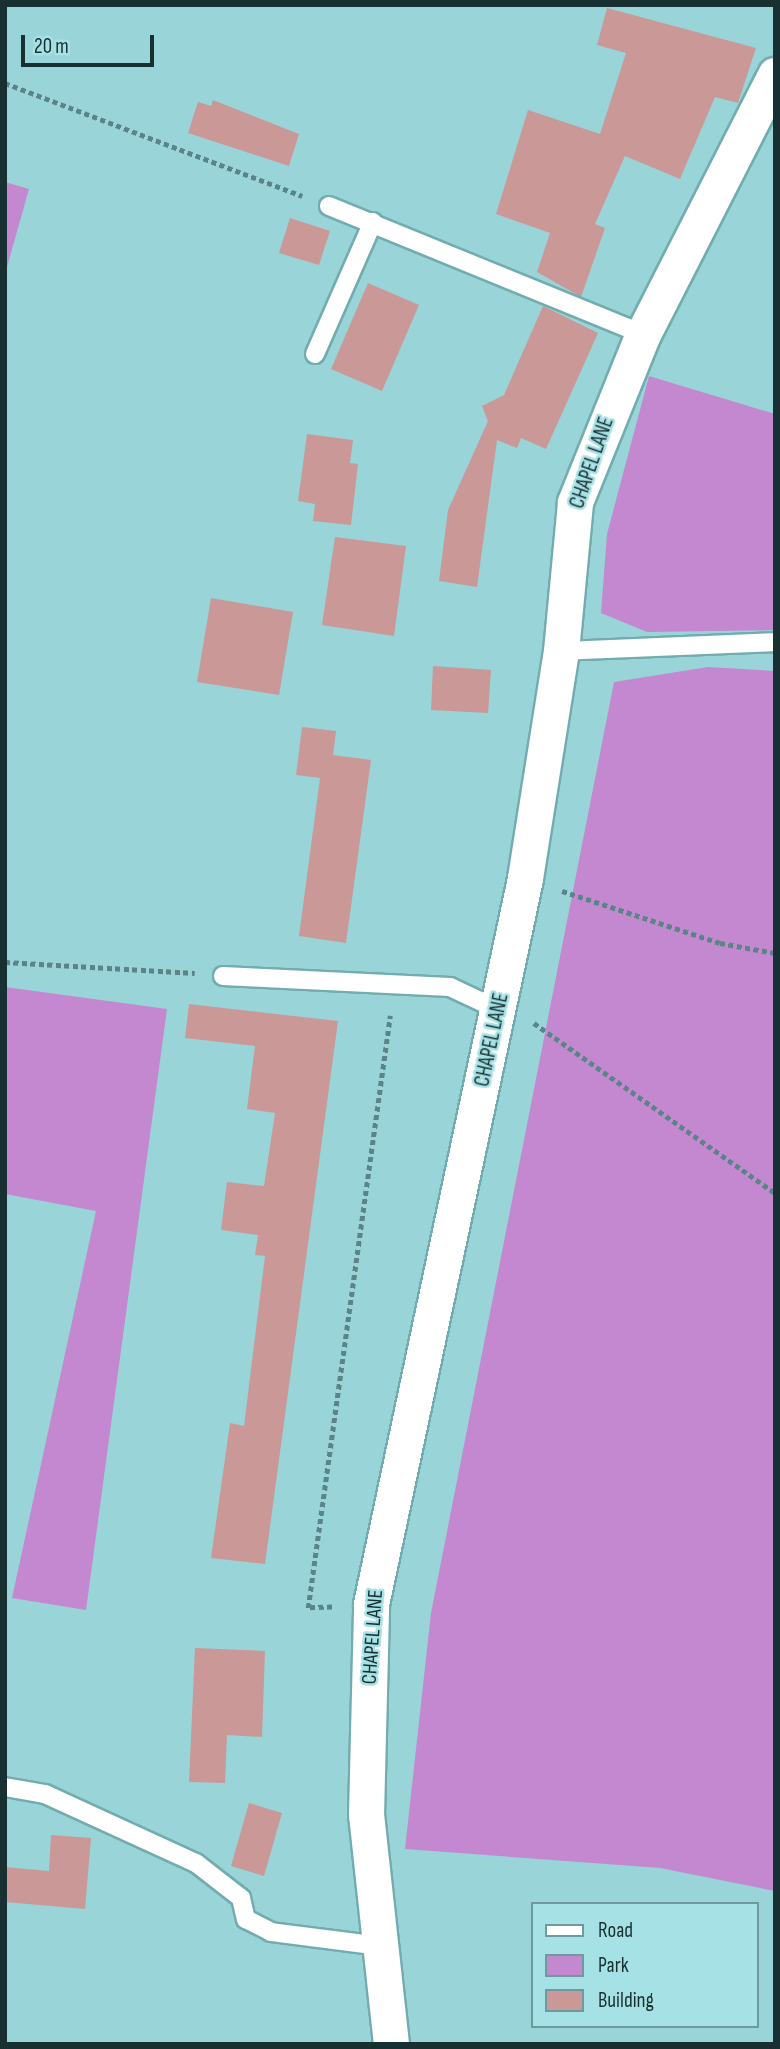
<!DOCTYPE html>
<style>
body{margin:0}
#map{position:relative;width:780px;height:2049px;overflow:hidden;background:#99d4d8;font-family:"Sofia Sans Condensed",sans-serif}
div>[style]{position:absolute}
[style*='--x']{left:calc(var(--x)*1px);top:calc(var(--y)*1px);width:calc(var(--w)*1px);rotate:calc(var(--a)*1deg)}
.green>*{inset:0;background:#c388cf}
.building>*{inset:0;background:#ca9897}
.path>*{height:4.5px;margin-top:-2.25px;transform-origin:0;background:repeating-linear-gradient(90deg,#5a8487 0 5px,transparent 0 8.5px)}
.roads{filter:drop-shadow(2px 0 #72acaf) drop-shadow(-2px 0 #72acaf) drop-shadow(0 2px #72acaf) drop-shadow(0 -2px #72acaf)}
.service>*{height:18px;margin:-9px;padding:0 9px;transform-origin:9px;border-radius:9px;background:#fff}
.minor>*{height:35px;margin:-17.5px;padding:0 17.5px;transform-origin:17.5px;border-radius:17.5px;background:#fff}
span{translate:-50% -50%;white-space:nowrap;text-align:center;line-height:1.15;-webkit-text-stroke:5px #a6e1e5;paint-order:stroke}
.street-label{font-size:21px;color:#183031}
.frame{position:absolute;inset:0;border:7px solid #183031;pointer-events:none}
.legend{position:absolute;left:531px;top:1902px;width:228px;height:126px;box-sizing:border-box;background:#a6e1e5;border:2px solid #6d9a9d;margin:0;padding:9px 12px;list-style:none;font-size:21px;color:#183031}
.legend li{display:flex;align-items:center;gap:14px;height:35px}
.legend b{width:35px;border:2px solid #6d9a9d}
.scale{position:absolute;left:21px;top:35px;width:133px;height:32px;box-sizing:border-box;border:4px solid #183031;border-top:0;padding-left:9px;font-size:21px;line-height:24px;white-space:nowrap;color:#183031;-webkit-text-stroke:5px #a6e1e5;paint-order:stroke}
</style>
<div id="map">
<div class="green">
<div style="clip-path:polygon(5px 182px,29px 189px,5px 274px)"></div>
<div style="clip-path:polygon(649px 376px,775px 414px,775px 630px,647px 632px,601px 613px,607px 534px)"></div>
<div style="clip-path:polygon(708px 667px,775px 671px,775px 1891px,660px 1868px,405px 1849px,431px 1613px,614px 682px)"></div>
<div style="clip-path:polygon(5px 987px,167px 1009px,86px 1610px,12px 1598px,96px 1211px,5px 1194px)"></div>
</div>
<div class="building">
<div style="clip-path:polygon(607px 8px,756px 48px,738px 103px,715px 97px,680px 179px,625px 156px,595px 224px,605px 228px,581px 297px,537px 272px,550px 233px,496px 214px,528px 110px,600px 134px,626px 53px,597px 45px)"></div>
<div style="clip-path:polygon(213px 100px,299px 134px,289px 166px,188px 133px,198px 102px,211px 106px)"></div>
<div style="clip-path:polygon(290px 218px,330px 231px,319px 265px,279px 253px)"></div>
<div style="clip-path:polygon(368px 283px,419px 305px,382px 391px,331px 369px)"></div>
<div style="clip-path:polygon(543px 306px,598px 333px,546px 449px,521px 438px,517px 448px,497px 440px,477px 587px,439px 581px,448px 510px,488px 421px,482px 406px,504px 395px)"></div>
<div style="clip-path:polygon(307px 434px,353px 440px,350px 463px,358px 464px,351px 525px,313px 521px,315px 504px,298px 501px)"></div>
<div style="clip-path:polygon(335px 537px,406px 546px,394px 636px,322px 625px)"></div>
<div style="clip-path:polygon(211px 598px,293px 612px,279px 695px,197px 682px)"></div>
<div style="clip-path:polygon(433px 666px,491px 670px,488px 713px,431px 710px)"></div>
<div style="clip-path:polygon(302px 727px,336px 731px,333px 755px,371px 760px,346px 943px,299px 936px,320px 778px,296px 775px)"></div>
<div style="clip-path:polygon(189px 1004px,338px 1021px,265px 1564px,211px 1558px,230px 1423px,244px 1426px,265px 1256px,255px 1255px,258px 1235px,221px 1230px,227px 1182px,264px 1186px,275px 1113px,247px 1109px,255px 1046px,185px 1038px)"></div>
<div style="clip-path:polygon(195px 1648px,265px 1651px,262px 1737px,227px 1735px,225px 1783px,189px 1782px)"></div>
<div style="clip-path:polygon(249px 1803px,282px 1813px,264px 1876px,231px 1866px)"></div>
<div style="clip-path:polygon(51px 1835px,91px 1838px,85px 1909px,5px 1902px,5px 1867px,49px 1871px)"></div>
</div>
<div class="path">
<div style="--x:5;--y:83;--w:318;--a:20.8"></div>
<div style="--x:562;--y:891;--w:166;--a:18.2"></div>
<div style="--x:720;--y:943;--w:56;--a:10.3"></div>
<div style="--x:5;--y:962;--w:190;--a:3.3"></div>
<div style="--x:534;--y:1023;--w:295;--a:35.2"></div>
<div style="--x:332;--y:1607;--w:24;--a:178"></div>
<div style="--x:308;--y:1608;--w:598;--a:-82.11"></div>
</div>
<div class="roads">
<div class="service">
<div style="--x:329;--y:206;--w:339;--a:22.2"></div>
<div style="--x:315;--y:354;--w:144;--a:-66.3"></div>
<div style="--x:561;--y:651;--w:214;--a:-2.4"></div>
<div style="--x:223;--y:976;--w:227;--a:2.8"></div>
<div style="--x:450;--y:987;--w:52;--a:25.1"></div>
<div style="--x:5;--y:1787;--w:41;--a:9.9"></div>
<div style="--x:45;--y:1794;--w:166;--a:24.6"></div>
<div style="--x:196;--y:1863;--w:57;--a:37.9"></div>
<div style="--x:241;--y:1898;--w:22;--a:77"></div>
<div style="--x:246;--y:1919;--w:28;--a:27"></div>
<div style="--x:271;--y:1932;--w:111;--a:7.3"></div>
</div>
<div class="minor">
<div style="--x:391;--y:2044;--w:230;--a:-96.2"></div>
<div style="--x:366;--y:1815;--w:211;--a:-88.6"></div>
<div style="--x:371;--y:1604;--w:742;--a:-78.02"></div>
<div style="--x:525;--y:878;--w:230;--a:-81"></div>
<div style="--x:561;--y:651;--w:150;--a:-84.6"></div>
<div style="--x:575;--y:502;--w:181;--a:-68"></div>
<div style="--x:643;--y:334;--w:291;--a:-63"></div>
</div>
</div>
<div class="street-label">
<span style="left:592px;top:463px;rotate:-71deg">CHAPEL LANE</span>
<span style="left:492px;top:1040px;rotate:-78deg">CHAPEL LANE</span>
<span style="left:373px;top:1637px;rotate:-86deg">CHAPEL LANE</span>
</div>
<div class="frame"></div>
<ul class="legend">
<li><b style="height:9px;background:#fff"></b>Road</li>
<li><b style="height:19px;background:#c388cf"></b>Park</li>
<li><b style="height:19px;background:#ca9897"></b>Building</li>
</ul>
<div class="scale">20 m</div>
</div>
